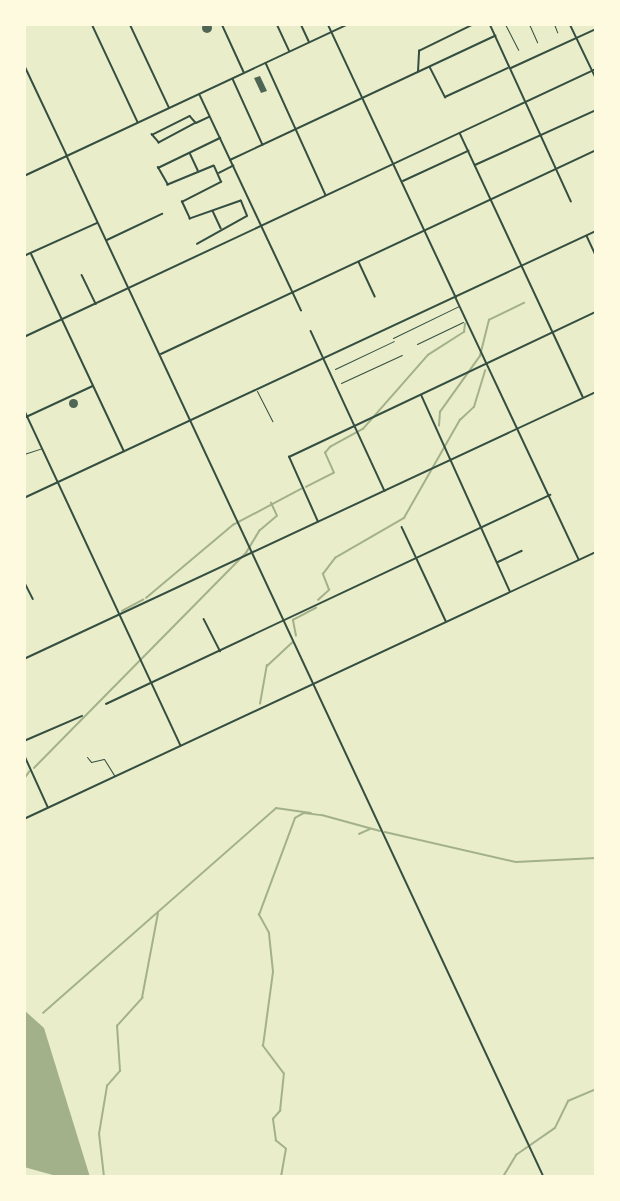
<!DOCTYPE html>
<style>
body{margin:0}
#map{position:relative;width:620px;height:1201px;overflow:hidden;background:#e9edc9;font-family:Cabin,sans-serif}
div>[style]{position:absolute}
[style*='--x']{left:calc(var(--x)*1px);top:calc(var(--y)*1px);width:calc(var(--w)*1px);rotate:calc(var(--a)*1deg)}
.water>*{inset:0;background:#a3b18a}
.stream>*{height:1.5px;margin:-0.75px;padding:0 0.75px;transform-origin:0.75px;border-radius:0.75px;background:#a3b18a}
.building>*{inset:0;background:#4f6655}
.round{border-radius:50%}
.service>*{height:1px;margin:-0.5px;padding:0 0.5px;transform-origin:0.5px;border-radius:0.5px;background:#344e41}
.minor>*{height:1.5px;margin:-0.75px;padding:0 0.75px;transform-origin:0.75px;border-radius:0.75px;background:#344e41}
.tertiary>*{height:1.5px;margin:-0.75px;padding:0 0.75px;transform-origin:0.75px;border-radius:0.75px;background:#344e41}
.secondary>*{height:2px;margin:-1px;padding:0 1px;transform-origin:1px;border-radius:1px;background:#344e41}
span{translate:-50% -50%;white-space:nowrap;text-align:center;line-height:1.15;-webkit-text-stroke:6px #fefae0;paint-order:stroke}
.frame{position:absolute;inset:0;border:26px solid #fefae0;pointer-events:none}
</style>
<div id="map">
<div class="water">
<div style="clip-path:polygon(24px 1010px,44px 1028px,90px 1177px,60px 1177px,24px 1167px)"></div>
</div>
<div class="stream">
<div style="--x:439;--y:426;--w:14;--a:-86"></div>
<div style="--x:440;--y:412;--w:69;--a:-54.5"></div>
<div style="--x:480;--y:356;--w:37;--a:-76"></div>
<div style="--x:489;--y:320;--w:39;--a:-26"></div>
<div style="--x:306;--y:487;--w:31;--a:-27"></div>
<div style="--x:334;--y:473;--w:22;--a:-114"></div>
<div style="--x:325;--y:453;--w:8;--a:-50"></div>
<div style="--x:330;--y:447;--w:38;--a:-29"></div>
<div style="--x:363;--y:429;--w:98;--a:-48.7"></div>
<div style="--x:428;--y:355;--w:43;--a:-32.6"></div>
<div style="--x:464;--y:332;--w:8;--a:-83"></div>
<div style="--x:146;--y:598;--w:114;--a:-40"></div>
<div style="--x:233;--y:525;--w:77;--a:-27.9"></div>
<div style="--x:318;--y:600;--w:15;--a:-42"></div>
<div style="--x:329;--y:590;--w:17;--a:-111"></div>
<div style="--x:323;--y:574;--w:20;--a:-53"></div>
<div style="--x:335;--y:558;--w:80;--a:-30.1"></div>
<div style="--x:404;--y:518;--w:113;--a:-60.3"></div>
<div style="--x:460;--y:420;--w:19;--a:-43"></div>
<div style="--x:474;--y:407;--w:38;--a:-73"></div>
<div style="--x:122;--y:611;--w:24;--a:-28"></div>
<div style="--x:296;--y:636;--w:16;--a:-101"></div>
<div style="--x:293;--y:620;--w:26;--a:-28"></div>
<div style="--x:260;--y:704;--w:39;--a:-80"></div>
<div style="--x:267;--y:666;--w:34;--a:-43"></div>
<div style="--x:34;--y:768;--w:302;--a:-45.4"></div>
<div style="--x:246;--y:553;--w:26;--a:-59"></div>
<div style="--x:259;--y:531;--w:23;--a:-40"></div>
<div style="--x:277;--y:516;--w:14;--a:-115"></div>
<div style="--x:24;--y:779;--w:9;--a:-54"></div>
<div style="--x:322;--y:815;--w:60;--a:15.4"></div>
<div style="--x:385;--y:832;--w:134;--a:12.9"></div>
<div style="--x:516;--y:862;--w:80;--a:-2.9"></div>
<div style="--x:359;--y:834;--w:12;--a:-24"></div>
<div style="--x:43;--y:1013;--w:310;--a:-41.3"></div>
<div style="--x:276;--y:808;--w:35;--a:8"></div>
<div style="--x:596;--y:1060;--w:10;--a:90"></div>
<div style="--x:104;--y:1177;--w:43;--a:-96.6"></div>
<div style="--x:99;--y:1134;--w:49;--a:-80.5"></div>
<div style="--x:107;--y:1086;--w:20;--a:-49"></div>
<div style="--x:120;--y:1071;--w:45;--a:-93.8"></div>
<div style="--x:117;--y:1026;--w:38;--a:-48"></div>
<div style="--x:142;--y:998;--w:86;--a:-79.3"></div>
<div style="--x:281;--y:1177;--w:28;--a:-80"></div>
<div style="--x:286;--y:1149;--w:13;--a:-141"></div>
<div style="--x:276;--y:1141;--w:22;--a:-98"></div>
<div style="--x:273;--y:1119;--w:11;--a:-49"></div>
<div style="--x:280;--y:1111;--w:37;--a:-84"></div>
<div style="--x:284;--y:1074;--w:35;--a:-127"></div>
<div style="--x:263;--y:1046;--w:75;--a:-82.3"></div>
<div style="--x:273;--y:972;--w:39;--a:-96"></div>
<div style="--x:269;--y:933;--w:21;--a:-119"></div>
<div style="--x:259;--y:915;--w:103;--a:-69.6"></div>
<div style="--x:295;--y:818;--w:10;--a:-29"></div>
<div style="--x:304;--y:813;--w:17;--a:7"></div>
<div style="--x:503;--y:1177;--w:26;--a:-59"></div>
<div style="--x:516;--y:1155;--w:47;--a:-34.7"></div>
<div style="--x:555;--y:1128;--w:30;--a:-64"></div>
<div style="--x:568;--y:1101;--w:30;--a:-23"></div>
</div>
<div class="building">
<div class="round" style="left:202px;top:23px;width:10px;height:10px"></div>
<div style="clip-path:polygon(260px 76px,267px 91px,261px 93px,254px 78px)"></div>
<div class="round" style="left:68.5px;top:398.5px;width:9px;height:9px"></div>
</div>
<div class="service">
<div style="--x:505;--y:24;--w:29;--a:63"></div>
<div style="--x:529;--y:24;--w:20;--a:66"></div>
<div style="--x:554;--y:24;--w:9;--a:69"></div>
<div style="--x:393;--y:338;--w:73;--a:-25.9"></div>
<div style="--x:417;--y:344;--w:51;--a:-25.6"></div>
<div style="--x:335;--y:369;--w:65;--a:-25.4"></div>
<div style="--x:341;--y:383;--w:67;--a:-24.7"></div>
<div style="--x:257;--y:391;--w:34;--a:63"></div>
<div style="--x:24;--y:454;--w:19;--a:-18"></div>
<div style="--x:87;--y:757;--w:6;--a:51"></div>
<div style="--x:91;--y:762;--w:13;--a:-13"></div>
<div style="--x:104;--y:759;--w:19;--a:58"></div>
</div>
<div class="minor">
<div style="--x:92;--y:24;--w:108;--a:64.9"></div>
<div style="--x:130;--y:24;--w:92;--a:64.8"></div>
<div style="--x:222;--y:24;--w:53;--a:65.4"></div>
<div style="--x:277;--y:24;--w:29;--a:65"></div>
<div style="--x:301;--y:24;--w:19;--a:65"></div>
<div style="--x:490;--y:24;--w:195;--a:65.4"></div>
<div style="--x:570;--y:24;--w:60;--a:64.3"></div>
<div style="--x:266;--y:63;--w:145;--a:65.6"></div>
<div style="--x:430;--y:67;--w:34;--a:63"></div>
<div style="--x:445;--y:97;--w:69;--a:-24.7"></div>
<div style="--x:511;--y:68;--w:94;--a:-24.6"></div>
<div style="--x:418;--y:72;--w:21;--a:-87"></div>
<div style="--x:419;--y:51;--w:61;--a:-26.1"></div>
<div style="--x:233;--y:79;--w:72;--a:65.6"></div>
<div style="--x:200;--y:95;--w:238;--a:64.8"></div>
<div style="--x:196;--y:123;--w:42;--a:151.6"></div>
<div style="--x:159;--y:143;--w:11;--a:-131"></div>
<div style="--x:152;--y:135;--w:42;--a:-26.6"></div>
<div style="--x:190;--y:116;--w:9;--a:49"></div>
<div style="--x:196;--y:123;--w:14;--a:-25"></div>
<div style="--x:460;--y:133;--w:291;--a:65"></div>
<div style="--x:190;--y:153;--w:19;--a:65"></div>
<div style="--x:230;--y:160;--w:293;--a:-25.1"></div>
<div style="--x:475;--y:165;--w:133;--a:-24.4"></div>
<div style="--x:219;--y:173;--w:16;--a:-27"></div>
<div style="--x:403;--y:181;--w:72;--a:-24.8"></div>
<div style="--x:213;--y:211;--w:19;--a:65"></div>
<div style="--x:587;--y:236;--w:21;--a:65"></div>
<div style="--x:107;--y:240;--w:61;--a:-25.3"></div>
<div style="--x:197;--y:244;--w:57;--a:-29.2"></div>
<div style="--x:247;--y:216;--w:16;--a:-112"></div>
<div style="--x:241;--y:201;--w:54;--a:160.6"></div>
<div style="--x:190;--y:219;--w:19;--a:-115"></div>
<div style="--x:182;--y:202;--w:44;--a:-27.1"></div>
<div style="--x:221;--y:182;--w:17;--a:-114"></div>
<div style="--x:214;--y:166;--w:50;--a:157.6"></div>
<div style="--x:168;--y:185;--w:20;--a:-120"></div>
<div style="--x:158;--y:168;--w:69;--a:-25.8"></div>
<div style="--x:31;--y:253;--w:219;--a:64.8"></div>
<div style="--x:24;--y:256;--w:80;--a:-24.3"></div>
<div style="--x:359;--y:262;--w:38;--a:65"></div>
<div style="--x:82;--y:275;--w:32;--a:64"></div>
<div style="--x:456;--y:298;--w:289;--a:64.8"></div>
<div style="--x:311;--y:331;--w:176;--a:65.2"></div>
<div style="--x:24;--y:337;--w:632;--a:-25.1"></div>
<div style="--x:161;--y:354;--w:480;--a:-25.1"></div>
<div style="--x:422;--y:396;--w:214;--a:65.7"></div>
<div style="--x:24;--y:409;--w:371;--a:65"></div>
<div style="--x:24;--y:418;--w:76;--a:-24.9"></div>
<div style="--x:24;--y:498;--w:631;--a:-25.02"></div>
<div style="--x:318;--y:522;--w:71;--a:-114"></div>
<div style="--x:289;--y:457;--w:340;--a:-25.3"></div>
<div style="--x:402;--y:527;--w:104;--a:64.9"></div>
<div style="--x:498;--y:562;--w:26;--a:-25"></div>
<div style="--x:24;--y:581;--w:20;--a:63"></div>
<div style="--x:204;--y:619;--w:36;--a:63"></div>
<div style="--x:24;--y:659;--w:631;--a:-25.02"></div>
<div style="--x:106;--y:704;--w:491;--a:-25.2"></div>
<div style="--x:24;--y:741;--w:63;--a:-23.3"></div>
<div style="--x:24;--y:754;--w:58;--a:65.6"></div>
</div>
<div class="tertiary">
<div style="--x:328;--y:24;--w:302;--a:64.9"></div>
<div style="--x:67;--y:156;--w:1127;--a:64.96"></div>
<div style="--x:24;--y:819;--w:631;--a:-25.02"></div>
</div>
<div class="secondary">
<div style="--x:24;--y:65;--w:101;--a:64.7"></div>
<div style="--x:24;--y:176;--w:358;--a:-25.1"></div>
</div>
<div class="frame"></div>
</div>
